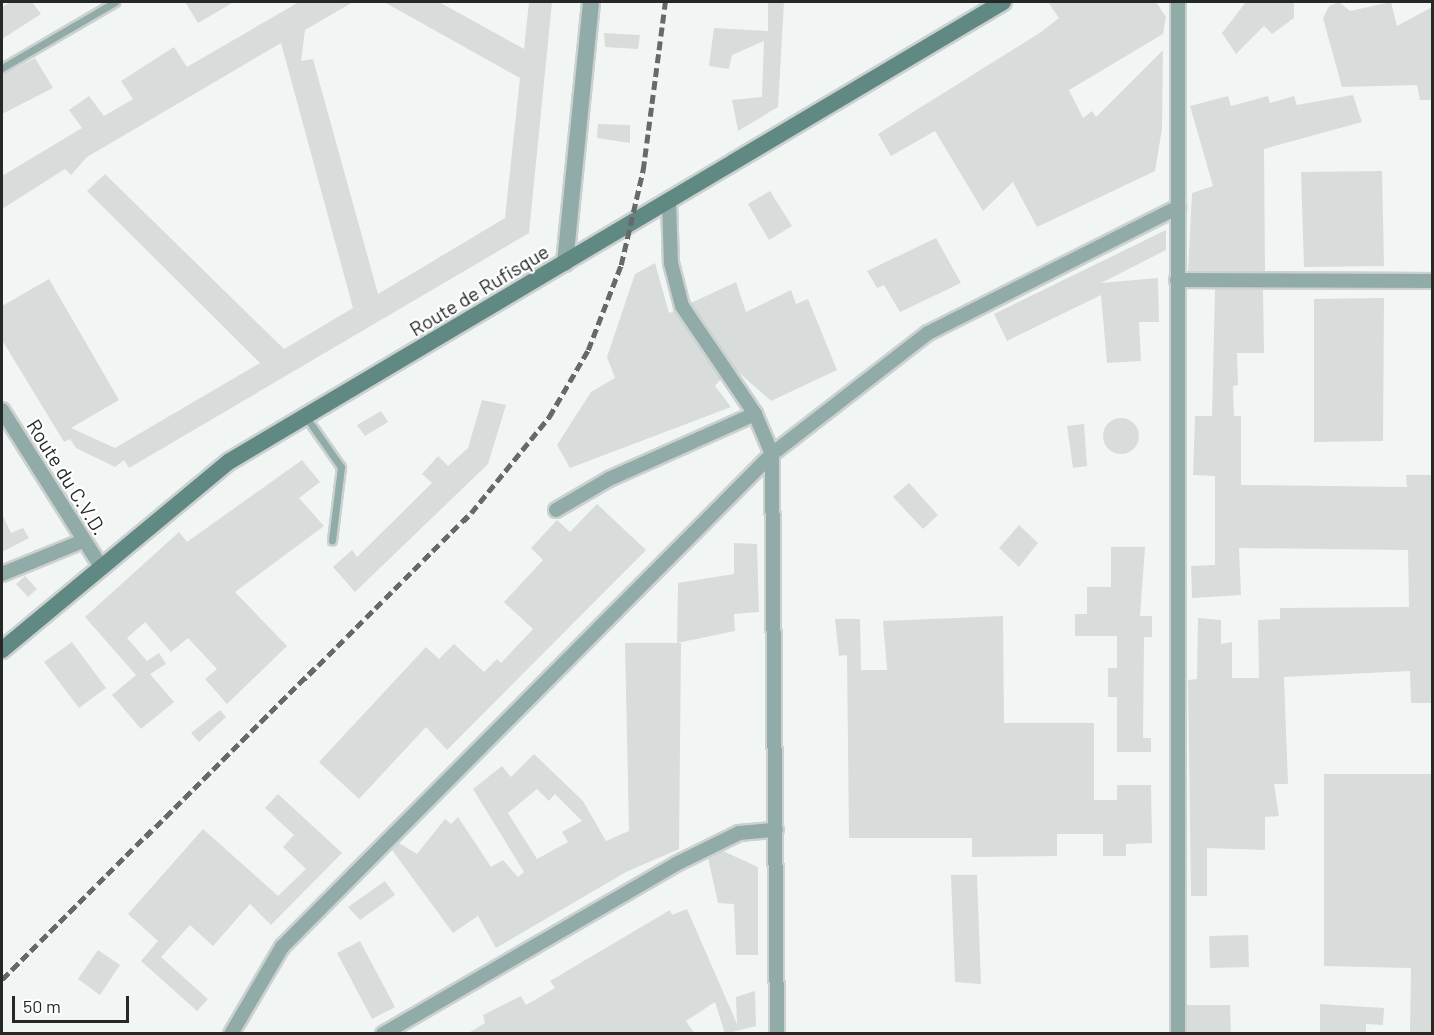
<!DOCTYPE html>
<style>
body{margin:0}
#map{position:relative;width:1434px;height:1035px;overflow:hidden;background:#f1f6f5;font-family:Barlow,sans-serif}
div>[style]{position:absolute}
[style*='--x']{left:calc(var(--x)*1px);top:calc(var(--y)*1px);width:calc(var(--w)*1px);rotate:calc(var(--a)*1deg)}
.building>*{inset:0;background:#d8dcdb}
.round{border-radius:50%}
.roads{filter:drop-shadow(2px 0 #ccd1d0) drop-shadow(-2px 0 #ccd1d0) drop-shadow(0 2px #ccd1d0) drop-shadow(0 -2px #ccd1d0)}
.service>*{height:7px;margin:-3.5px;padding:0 3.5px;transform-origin:3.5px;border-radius:3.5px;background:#91aca8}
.minor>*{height:14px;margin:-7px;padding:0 7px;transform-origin:7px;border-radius:7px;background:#91aca8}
.tertiary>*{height:16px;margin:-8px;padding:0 8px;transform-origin:8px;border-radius:8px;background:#91aca8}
.secondary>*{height:16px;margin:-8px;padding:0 8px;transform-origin:8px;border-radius:8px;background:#608983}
.rail>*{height:4.5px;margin-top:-2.25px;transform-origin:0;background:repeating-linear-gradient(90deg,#666968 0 9px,transparent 0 13.5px)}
span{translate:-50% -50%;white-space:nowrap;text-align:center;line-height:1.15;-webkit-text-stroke:4.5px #fff;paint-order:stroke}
.street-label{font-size:20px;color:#262828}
.frame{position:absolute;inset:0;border:3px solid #262828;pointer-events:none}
.scale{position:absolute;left:12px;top:996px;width:117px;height:27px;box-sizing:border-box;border:3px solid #262828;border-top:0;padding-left:8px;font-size:18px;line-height:21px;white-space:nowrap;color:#262828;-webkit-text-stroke:4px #fff;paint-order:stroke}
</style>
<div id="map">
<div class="building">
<div style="clip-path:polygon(11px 2px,32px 2px,41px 14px,2px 39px,2px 7px)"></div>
<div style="clip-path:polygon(185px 2px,234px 2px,198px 23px)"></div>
<div style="clip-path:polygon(299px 2px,353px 2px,305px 30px,301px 61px,313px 59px,378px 294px,505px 218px,520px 78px,384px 2px,439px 2px,524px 49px,529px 2px,552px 2px,529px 233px,129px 468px,124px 460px,115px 467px,76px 448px,70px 439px,64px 442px,2px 340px,2px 306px,49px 279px,119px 400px,71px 428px,115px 448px,260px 363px,87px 191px,105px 174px,284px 349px,353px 308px,281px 43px,87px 157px,71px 175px,65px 169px,2px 209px,2px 176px,82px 128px,69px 110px,89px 96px,104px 116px,133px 99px,121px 81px,174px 47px,187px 67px)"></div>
<div style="clip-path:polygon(768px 2px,784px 2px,778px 107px,738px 131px,732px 100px,762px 97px,764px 41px,732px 55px,729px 69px,709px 66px,714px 28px,768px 31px)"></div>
<div style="clip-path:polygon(1048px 2px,1156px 2px,1166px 17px,1163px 34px,1069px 90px,1083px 118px,1092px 111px,1096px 117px,1163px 50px,1162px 129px,1155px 171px,1037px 227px,1013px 182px,983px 211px,935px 131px,891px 156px,878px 134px,1041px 32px,1059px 18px)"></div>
<div style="clip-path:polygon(1246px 2px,1294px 2px,1294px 18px,1272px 34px,1264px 26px,1236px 54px,1222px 33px)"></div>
<div style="clip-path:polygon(1339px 2px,1350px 11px,1391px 2px,1397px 26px,1432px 7px,1432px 100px,1420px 100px,1417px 85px,1342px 87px,1323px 18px,1329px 6px)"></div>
<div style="clip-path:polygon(604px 33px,640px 35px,638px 49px,605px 47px)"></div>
<div style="clip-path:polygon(35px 58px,53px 88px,2px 114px,2px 75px)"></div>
<div style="clip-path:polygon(1353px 95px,1362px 122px,1264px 149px,1265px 271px,1188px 271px,1192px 193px,1213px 186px,1190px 106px,1228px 96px,1231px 106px,1268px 96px,1270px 103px,1294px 96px,1297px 105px)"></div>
<div style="clip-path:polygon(598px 124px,630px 125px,630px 143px,597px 138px)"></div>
<div style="clip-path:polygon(1382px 171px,1384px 266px,1304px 267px,1301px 172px)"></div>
<div style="clip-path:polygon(770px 191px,792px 226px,769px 240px,748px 204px)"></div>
<div style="clip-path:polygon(1166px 230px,1166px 250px,1101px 283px,1158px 278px,1159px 322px,1139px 322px,1141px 361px,1107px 363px,1101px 295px,1007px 341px,994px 314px)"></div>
<div style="clip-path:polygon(936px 238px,961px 283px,900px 312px,884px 285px,877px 288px,867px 271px)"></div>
<div style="clip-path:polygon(655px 263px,669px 313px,674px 311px,721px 379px,715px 386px,731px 407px,570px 468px,557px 445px,591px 392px,615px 378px,607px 357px,635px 274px)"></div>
<div style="clip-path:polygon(736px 282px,746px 312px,791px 290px,796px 304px,808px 299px,837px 370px,771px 401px,736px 370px,691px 303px)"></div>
<div style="clip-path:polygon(1215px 289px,1263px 289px,1264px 353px,1237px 353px,1238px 385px,1233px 386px,1234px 416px,1241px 416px,1241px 485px,1407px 487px,1406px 475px,1432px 475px,1432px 703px,1411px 703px,1410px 671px,1284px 677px,1288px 784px,1274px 784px,1279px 816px,1265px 817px,1265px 850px,1207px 848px,1207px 896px,1191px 896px,1188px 680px,1197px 679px,1198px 618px,1221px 620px,1221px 644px,1232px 642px,1232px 678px,1259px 678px,1258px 620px,1280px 619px,1280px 608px,1409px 607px,1408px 550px,1239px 548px,1241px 595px,1192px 598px,1191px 566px,1215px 565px,1215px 476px,1193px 475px,1195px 416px,1212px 416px)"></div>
<div style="clip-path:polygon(1384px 298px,1383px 441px,1314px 442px,1314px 299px)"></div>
<div style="clip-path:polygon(482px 400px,506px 405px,488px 464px,355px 592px,333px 567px,352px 550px,357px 557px,432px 483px,422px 474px,438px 456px,448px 466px,468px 448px)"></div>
<div style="clip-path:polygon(381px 411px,388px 422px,365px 436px,357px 425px)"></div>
<div class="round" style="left:1103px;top:418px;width:36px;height:36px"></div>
<div style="clip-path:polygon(1084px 424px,1087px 466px,1073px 468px,1067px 426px)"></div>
<div style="clip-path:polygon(302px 460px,320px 482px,299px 498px,324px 526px,235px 592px,287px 646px,227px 704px,205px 679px,217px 669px,188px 638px,171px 652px,145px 622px,127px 638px,147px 661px,159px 653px,166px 664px,150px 674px,174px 702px,141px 729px,112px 695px,136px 675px,85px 617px,179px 532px,187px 542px)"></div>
<div style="clip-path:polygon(909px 483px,938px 515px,923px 529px,893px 497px)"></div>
<div style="clip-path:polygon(597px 504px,646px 550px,447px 750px,426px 727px,359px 799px,319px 762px,426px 647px,439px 659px,454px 644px,484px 672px,497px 659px,501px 663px,533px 629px,504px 602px,543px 560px,531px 548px,557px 520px,570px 532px)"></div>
<div style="clip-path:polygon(2px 514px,11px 533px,23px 528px,29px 538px,2px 552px)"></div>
<div style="clip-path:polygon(1019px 525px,1038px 543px,1019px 567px,999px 548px)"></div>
<div style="clip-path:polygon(734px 543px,757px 544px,759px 612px,734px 614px,735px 631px,677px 643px,678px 583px,734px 574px)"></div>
<div style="clip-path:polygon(1111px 547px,1145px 547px,1140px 616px,1152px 616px,1152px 637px,1144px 637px,1143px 738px,1151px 738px,1151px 752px,1117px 752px,1117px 697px,1108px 697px,1108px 668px,1117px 668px,1117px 636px,1075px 636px,1075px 614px,1087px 614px,1087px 587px,1111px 587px)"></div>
<div style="clip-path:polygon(25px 576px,37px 589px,28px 597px,16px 584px)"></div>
<div style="clip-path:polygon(1003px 616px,1004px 723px,1094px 723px,1094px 800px,1117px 800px,1117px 785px,1151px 785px,1152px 843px,1126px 844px,1126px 856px,1103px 856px,1103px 834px,1057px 834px,1057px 856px,972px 857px,972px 838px,849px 838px,847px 655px,839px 656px,835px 619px,860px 619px,861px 670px,887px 670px,883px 621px)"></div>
<div style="clip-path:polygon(72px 642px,106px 688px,79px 708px,44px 662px)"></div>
<div style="clip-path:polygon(evenodd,625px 643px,681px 643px,679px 849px,626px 872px,496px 948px,478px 916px,453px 933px,392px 850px,399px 843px,417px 854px,445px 819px,451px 824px,458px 817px,491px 867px,503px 860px,518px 877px,524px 872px,473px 789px,502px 766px,511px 777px,534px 754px,583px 801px,606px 841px,629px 831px,625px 643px,537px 789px,549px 801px,555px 794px,582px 821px,562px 832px,568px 842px,537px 859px,508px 813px,537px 789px)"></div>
<div style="clip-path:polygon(220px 710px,226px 717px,199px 742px,191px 733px)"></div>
<div style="clip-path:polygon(1324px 774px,1432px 774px,1432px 1034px,1410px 1034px,1411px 968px,1324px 966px)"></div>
<div style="clip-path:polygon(278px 794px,342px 853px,271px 925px,250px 904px,213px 946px,190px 925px,161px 957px,208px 999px,197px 1011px,141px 961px,158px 941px,128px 914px,203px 829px,278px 896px,306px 869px,283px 847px,294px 835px,265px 808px)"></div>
<div style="clip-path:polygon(723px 851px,758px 867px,758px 955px,736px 955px,734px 904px,718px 903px,708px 858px)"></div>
<div style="clip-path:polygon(951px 875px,977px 875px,981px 984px,955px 982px)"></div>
<div style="clip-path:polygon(385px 881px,395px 895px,360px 920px,348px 907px)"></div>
<div style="clip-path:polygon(687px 909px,737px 1024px,736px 997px,755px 991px,756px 1026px,725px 1034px,715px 1002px,686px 1021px,695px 1034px,467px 1034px,485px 1023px,483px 1015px,521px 996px,526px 1005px,555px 988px,550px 981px,670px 910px,672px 915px)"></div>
<div style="clip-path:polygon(1248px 935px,1249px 967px,1210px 968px,1209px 936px)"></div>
<div style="clip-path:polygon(360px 941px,395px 1007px,372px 1019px,337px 953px)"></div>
<div style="clip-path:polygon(98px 950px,120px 965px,100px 995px,78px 979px)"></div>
<div style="clip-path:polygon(1320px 1004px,1384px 1008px,1383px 1025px,1366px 1024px,1366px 1034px,1320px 1034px)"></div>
<div style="clip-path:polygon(1187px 1005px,1230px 1005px,1231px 1034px,1187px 1034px)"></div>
</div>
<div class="roads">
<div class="service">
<div style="--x:2;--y:68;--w:131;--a:-30.3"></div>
<div style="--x:306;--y:417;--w:61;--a:55"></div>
<div style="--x:341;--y:467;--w:74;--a:97"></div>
</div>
<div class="minor">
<div style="--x:669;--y:201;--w:62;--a:88.2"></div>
<div style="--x:671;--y:263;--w:44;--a:75.7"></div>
<div style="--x:682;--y:306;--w:130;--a:55.9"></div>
<div style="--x:755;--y:414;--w:43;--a:67"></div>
<div style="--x:772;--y:454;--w:580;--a:89.51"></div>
<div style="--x:1177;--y:280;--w:255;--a:0.2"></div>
<div style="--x:2;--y:410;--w:183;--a:57.7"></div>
<div style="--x:556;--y:510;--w:61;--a:-30.3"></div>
<div style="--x:609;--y:479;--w:160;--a:-24"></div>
<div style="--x:2;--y:574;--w:87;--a:-22.2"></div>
<div style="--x:231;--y:1034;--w:101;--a:-59.6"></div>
<div style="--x:282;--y:947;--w:695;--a:-45.17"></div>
<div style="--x:772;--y:454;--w:197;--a:-37.8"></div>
<div style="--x:928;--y:333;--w:280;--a:-26.7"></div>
<div style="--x:383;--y:1034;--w:339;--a:-30.1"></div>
<div style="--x:676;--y:864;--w:70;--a:-26.2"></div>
<div style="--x:739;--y:833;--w:37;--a:-5"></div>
<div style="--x:1178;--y:1034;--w:1032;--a:-90"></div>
</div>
<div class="tertiary">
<div style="--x:565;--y:263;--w:262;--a:-84.3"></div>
</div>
<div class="secondary">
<div style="--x:2;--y:650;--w:296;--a:-39.7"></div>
<div style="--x:230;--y:461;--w:899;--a:-30.7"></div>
</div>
</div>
<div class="rail">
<div style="--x:2;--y:979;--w:661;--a:-44.82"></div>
<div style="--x:471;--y:513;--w:124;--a:-50.9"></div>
<div style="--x:549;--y:417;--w:78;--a:-59.8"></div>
<div style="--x:588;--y:350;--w:91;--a:-68.8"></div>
<div style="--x:621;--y:265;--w:98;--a:-77"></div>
<div style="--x:643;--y:170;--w:169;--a:-82.5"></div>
</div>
<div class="street-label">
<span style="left:479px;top:290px;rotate:-31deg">Route de Rufisque</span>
<span style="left:67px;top:477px;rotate:58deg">Route du C.V.D.</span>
</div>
<div class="frame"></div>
<div class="scale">50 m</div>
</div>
